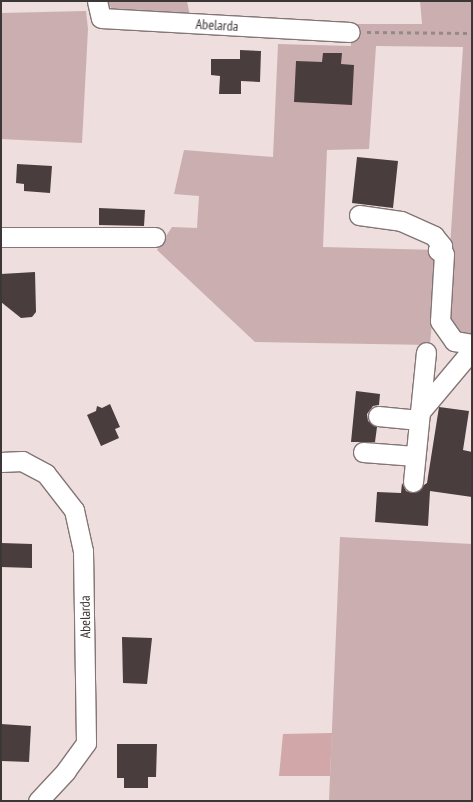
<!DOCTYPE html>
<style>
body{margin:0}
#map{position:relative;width:473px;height:802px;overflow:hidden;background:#eedede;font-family:"PT Sans Narrow",sans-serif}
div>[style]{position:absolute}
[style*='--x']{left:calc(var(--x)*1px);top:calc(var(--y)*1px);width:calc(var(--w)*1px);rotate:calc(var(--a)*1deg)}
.green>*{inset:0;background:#cbafb0}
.forest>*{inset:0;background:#d1a7a9}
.building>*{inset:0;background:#4a3d3d}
.path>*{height:3px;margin-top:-1.5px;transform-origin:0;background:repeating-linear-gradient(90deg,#948889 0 4px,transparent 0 8px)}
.roads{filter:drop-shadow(1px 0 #847576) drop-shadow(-1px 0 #847576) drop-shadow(0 1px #847576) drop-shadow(0 -1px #847576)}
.minor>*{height:19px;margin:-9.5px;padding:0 9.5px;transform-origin:9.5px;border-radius:9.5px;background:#fff}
span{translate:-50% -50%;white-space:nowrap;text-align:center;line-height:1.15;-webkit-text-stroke:5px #fff;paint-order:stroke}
.street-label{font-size:14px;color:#3d3637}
.frame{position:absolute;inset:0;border:2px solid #3d3637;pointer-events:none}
</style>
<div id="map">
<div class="green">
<div style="clip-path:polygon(106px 1px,187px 1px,190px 16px,115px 13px)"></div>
<div style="clip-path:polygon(420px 1px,472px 1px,472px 338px,455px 334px,445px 324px,463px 47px,376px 46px,369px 149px,327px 150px,323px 247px,438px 250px,430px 345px,255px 342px,157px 250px,172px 227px,197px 228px,199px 196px,174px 194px,184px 150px,273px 157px,278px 44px,351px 46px,350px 24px,422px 24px)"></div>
<div style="clip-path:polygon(86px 11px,88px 29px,82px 143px,1px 139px,1px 13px)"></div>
<div style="clip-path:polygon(340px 537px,472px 544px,472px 801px,329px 801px)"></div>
</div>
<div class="forest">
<div style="clip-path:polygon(332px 733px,330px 776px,279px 776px,283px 734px)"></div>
</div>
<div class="building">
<div style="clip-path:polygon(240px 50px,261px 51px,260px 82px,241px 81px,241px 94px,219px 94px,220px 76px,211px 75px,211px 59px,240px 59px)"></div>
<div style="clip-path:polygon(323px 53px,342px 53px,341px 64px,354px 65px,352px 105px,294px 102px,296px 61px,322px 62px)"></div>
<div style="clip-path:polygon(357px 157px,398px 161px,393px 208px,352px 203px)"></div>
<div style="clip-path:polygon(17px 164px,52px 166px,50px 193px,24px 191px,24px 184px,16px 183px)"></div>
<div style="clip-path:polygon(99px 208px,145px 210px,144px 226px,99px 225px)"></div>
<div style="clip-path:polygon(35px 272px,36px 312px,32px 317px,21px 318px,1px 302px,1px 274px)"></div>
<div style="clip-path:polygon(356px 391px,380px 394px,379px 405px,373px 406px,367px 414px,368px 421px,377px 427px,375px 442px,351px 442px)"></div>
<div style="clip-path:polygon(110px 404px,120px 427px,115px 429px,119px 438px,101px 446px,87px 415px,96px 411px,97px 406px,102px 408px)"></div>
<div style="clip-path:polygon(439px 407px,469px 411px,463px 450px,472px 452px,472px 497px,430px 491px,428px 526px,375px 522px,377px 492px,401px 493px,402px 483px,406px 491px,412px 493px,427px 483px)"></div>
<div style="clip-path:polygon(1px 543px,32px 544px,32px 568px,1px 567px)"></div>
<div style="clip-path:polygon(122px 637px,152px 638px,147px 684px,123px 683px)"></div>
<div style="clip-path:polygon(1px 724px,31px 726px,29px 762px,2px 761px)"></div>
<div style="clip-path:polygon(117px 744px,157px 744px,156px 777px,148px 777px,148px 788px,124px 788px,124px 778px,117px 778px)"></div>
</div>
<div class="path">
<div style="--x:367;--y:32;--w:105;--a:0.5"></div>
</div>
<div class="roads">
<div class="minor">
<div style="--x:97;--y:1;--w:17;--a:77"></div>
<div style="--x:101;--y:18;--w:249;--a:3.2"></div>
<div style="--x:359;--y:215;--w:42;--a:8.1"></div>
<div style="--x:401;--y:221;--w:36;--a:24"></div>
<div style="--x:434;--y:236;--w:13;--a:51"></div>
<div style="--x:442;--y:246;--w:6;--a:135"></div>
<div style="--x:438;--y:250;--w:7;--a:34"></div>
<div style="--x:444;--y:254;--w:67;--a:93.4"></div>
<div style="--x:440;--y:321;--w:24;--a:55"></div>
<div style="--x:454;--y:341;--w:18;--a:9"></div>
<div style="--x:1;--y:237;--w:154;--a:0"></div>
<div style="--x:420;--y:412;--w:60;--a:-84.3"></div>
<div style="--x:378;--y:416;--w:41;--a:5.6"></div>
<div style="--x:363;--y:452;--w:52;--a:4.4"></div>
<div style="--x:1;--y:462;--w:21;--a:-3"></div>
<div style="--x:22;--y:461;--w:27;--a:28"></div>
<div style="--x:46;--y:474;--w:46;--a:52.1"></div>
<div style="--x:74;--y:510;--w:42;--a:77.6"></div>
<div style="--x:83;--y:551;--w:192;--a:89.1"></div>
<div style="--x:86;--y:743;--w:34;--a:126"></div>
<div style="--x:66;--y:771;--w:41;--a:133"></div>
<div style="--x:413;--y:482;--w:70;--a:-84.3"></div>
<div style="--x:420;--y:412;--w:81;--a:-50"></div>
</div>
</div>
<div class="street-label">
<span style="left:217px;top:25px;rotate:3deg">Abelarda</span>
<span style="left:85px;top:617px;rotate:-91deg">Abelarda</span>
</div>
<div class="frame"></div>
</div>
